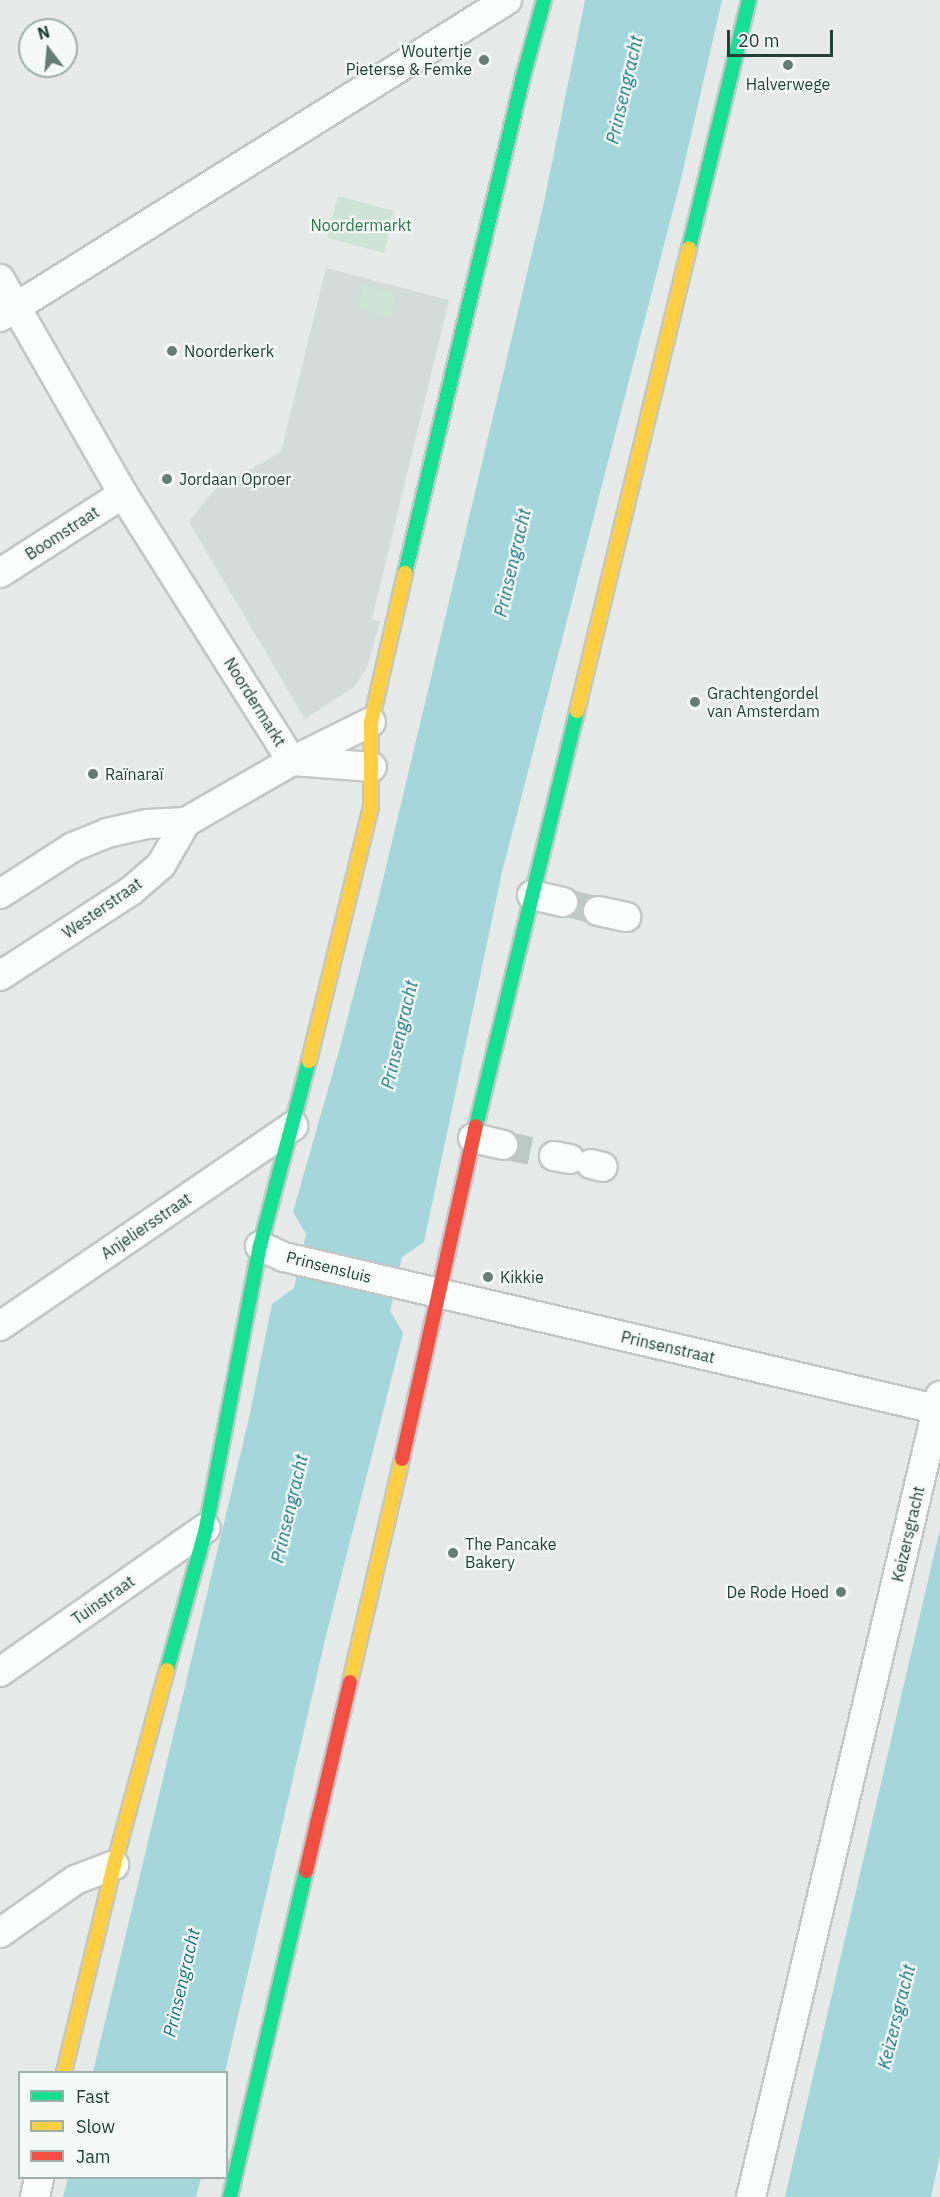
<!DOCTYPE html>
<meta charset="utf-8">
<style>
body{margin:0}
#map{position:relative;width:940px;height:2197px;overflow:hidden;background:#e6ebe9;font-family:"IBM Plex Sans",sans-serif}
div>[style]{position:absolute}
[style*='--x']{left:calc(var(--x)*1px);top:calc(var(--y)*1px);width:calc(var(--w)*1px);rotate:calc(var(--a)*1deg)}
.built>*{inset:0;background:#d3ddd9}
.green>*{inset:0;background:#cee5d5}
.water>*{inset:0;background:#a5d6dc}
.street-tunnel>*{height:28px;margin-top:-14px;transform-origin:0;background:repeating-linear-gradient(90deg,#bfc9c5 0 28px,transparent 0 42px)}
.roads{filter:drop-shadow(2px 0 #c3c8c6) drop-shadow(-2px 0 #c3c8c6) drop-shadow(0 2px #c3c8c6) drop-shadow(0 -2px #c3c8c6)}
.street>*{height:28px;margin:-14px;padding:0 14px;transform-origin:14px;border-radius:14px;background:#fbfcfc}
.fast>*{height:14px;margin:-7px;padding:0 7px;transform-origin:7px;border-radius:7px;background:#16e098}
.slow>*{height:14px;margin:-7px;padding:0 7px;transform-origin:7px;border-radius:7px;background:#ffcf43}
.jam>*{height:14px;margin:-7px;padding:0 7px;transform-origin:7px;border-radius:7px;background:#f24e42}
.dots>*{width:16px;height:16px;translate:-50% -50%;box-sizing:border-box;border:3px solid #f4faf7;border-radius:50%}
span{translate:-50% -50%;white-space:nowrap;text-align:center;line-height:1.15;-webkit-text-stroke:4.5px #f4faf7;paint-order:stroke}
.poi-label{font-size:16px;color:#224037}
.right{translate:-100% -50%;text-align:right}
.left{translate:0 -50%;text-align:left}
.park-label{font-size:16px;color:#297a45}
.street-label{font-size:16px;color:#224037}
.water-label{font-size:18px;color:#187380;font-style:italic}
.legend{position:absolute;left:18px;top:2071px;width:210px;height:108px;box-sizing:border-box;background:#f4faf7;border:2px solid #a0b0aa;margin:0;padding:8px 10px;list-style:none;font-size:18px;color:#224037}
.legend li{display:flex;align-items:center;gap:12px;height:30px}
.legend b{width:30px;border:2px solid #a0b0aa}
.north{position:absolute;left:18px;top:18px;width:60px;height:60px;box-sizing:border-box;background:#f4faf7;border:2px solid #a0b0aa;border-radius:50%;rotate:344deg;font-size:16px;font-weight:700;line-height:24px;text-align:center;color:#224037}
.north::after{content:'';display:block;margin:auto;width:21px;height:27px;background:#677c75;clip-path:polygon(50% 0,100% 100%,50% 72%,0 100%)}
.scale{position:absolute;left:727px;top:30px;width:106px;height:27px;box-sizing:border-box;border:3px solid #224037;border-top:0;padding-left:8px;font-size:18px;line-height:21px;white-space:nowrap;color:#224037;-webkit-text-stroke:4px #f4faf7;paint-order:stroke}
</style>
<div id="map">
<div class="built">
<div style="clip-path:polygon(326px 268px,449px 300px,372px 619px,380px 622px,367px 668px,354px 687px,305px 719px,189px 522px,214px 490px,281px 452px)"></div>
</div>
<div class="green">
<div style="clip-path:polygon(338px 196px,394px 211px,384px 253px,327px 238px)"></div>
<div style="clip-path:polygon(363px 285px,396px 294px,390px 316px,357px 307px)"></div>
</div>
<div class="water">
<div style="clip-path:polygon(585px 0,722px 0,680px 183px,502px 872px,424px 1242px,402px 1257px,390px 1311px,403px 1333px,325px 1640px,225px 2072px,93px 2072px,249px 1418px,272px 1304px,294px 1288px,306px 1234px,293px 1212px,339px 1051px,380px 892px,544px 202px)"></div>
<div style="clip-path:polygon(940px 1529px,940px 2156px,931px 2197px,785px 2197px)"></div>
<div style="clip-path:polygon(68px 2178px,201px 2178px,196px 2197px,63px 2197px)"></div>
</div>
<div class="street-tunnel">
<div style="--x:563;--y:902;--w:36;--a:14"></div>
<div style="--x:503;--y:1145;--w:52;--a:12.2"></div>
</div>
<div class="roads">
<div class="street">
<div style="--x:0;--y:279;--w:248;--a:60.2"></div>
<div style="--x:123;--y:494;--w:316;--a:57.7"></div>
<div style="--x:0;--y:317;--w:598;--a:-32.02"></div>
<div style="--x:0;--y:573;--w:146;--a:-32.7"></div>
<div style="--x:294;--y:761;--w:78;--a:4.4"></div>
<div style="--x:0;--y:894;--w:87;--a:-32.8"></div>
<div style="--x:73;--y:847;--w:37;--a:-22"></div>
<div style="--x:107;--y:833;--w:41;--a:-12.7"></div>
<div style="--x:147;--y:824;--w:39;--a:-3"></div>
<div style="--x:186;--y:822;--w:122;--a:-29.9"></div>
<div style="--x:292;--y:761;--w:88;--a:-26.3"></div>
<div style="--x:532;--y:895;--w:32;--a:13"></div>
<div style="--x:598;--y:911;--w:29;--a:12"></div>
<div style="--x:0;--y:976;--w:156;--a:-33"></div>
<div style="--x:131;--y:891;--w:40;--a:-41"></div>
<div style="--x:161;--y:865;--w:50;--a:-59.8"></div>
<div style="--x:473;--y:1138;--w:31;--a:13"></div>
<div style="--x:554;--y:1156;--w:16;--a:11"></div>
<div style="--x:591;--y:1164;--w:12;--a:14"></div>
<div style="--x:260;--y:1246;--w:26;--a:25"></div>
<div style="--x:284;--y:1257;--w:674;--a:13.13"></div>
<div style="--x:0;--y:1326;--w:355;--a:-34.3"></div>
<div style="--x:0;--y:1672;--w:251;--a:-35"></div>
<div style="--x:0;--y:1933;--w:92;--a:-35.2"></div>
<div style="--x:75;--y:1880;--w:42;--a:-21"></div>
<div style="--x:35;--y:2197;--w:19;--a:-78"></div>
<div style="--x:751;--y:2197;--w:823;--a:-76.72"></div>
</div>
<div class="fast">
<div style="--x:689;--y:248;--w:255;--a:-76.4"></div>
<div style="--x:405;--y:573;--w:510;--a:-76.62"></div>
<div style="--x:523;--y:77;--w:80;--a:-74.7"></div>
<div style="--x:476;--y:1126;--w:427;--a:-76.3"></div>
<div style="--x:167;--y:1670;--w:147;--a:-74.6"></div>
<div style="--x:206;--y:1528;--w:287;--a:-79.2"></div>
<div style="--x:260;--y:1246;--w:191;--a:-75.2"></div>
<div style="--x:230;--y:2197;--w:335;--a:-76.9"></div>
</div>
<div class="slow">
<div style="--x:577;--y:711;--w:476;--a:-76.4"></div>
<div style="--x:309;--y:1061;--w:262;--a:-76.3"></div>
<div style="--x:371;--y:806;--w:84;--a:-90"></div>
<div style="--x:371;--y:722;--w:153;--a:-77.1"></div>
<div style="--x:350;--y:1682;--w:229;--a:-76.9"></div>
<div style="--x:64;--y:2072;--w:213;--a:-76.4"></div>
<div style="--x:114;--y:1865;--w:202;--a:-74.8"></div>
</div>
<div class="jam">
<div style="--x:402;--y:1459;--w:341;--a:-77.5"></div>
<div style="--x:306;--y:1871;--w:194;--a:-76.9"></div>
</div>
</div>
<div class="dots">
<div style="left:484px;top:60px;background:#677c75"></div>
<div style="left:788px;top:65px;background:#677c75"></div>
<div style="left:172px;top:351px;background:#677c75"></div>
<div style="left:167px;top:479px;background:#677c75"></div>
<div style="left:695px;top:702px;background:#677c75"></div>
<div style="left:93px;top:774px;background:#677c75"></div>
<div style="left:488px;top:1277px;background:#677c75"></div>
<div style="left:453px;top:1553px;background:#677c75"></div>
<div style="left:841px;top:1592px;background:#677c75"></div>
</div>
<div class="poi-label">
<span class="right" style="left:472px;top:60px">Woutertje<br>Pieterse &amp; Femke</span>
<span style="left:788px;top:84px">Halverwege</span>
<span class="left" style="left:184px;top:351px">Noorderkerk</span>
<span class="left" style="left:179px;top:479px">Jordaan Oproer</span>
<span class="left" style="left:707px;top:702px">Grachtengordel<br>van Amsterdam</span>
<span class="left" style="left:105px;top:774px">Raïnaraï</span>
<span class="left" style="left:500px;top:1277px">Kikkie</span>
<span class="left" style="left:465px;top:1553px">The Pancake<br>Bakery</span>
<span class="right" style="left:829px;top:1592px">De Rode Hoed</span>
</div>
<div class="park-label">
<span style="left:361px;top:225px">Noordermarkt</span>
</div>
<div class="street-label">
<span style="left:62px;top:533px;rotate:-33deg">Boomstraat</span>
<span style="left:255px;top:702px;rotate:58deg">Noordermarkt</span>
<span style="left:102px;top:908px;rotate:-35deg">Westerstraat</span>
<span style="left:146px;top:1226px;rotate:-34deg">Anjeliersstraat</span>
<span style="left:329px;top:1267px;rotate:14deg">Prinsensluis</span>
<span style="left:668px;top:1347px;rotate:13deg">Prinsenstraat</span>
<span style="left:908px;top:1534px;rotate:-77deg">Keizersgracht</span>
<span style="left:103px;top:1600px;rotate:-35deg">Tuinstraat</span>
</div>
<div class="water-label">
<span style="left:625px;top:90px;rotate:-77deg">Prinsengracht</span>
<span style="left:513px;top:563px;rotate:-77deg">Prinsengracht</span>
<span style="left:400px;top:1035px;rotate:-77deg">Prinsengracht</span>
<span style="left:290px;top:1509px;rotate:-77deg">Prinsengracht</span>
<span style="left:182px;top:1983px;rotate:-77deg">Prinsengracht</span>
<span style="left:897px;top:2017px;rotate:-76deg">Keizersgracht</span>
</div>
<ul class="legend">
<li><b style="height:8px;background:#16e098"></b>Fast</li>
<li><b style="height:8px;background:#ffcf43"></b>Slow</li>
<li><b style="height:8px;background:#f24e42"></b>Jam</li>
</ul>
<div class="north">N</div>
<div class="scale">20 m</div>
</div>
